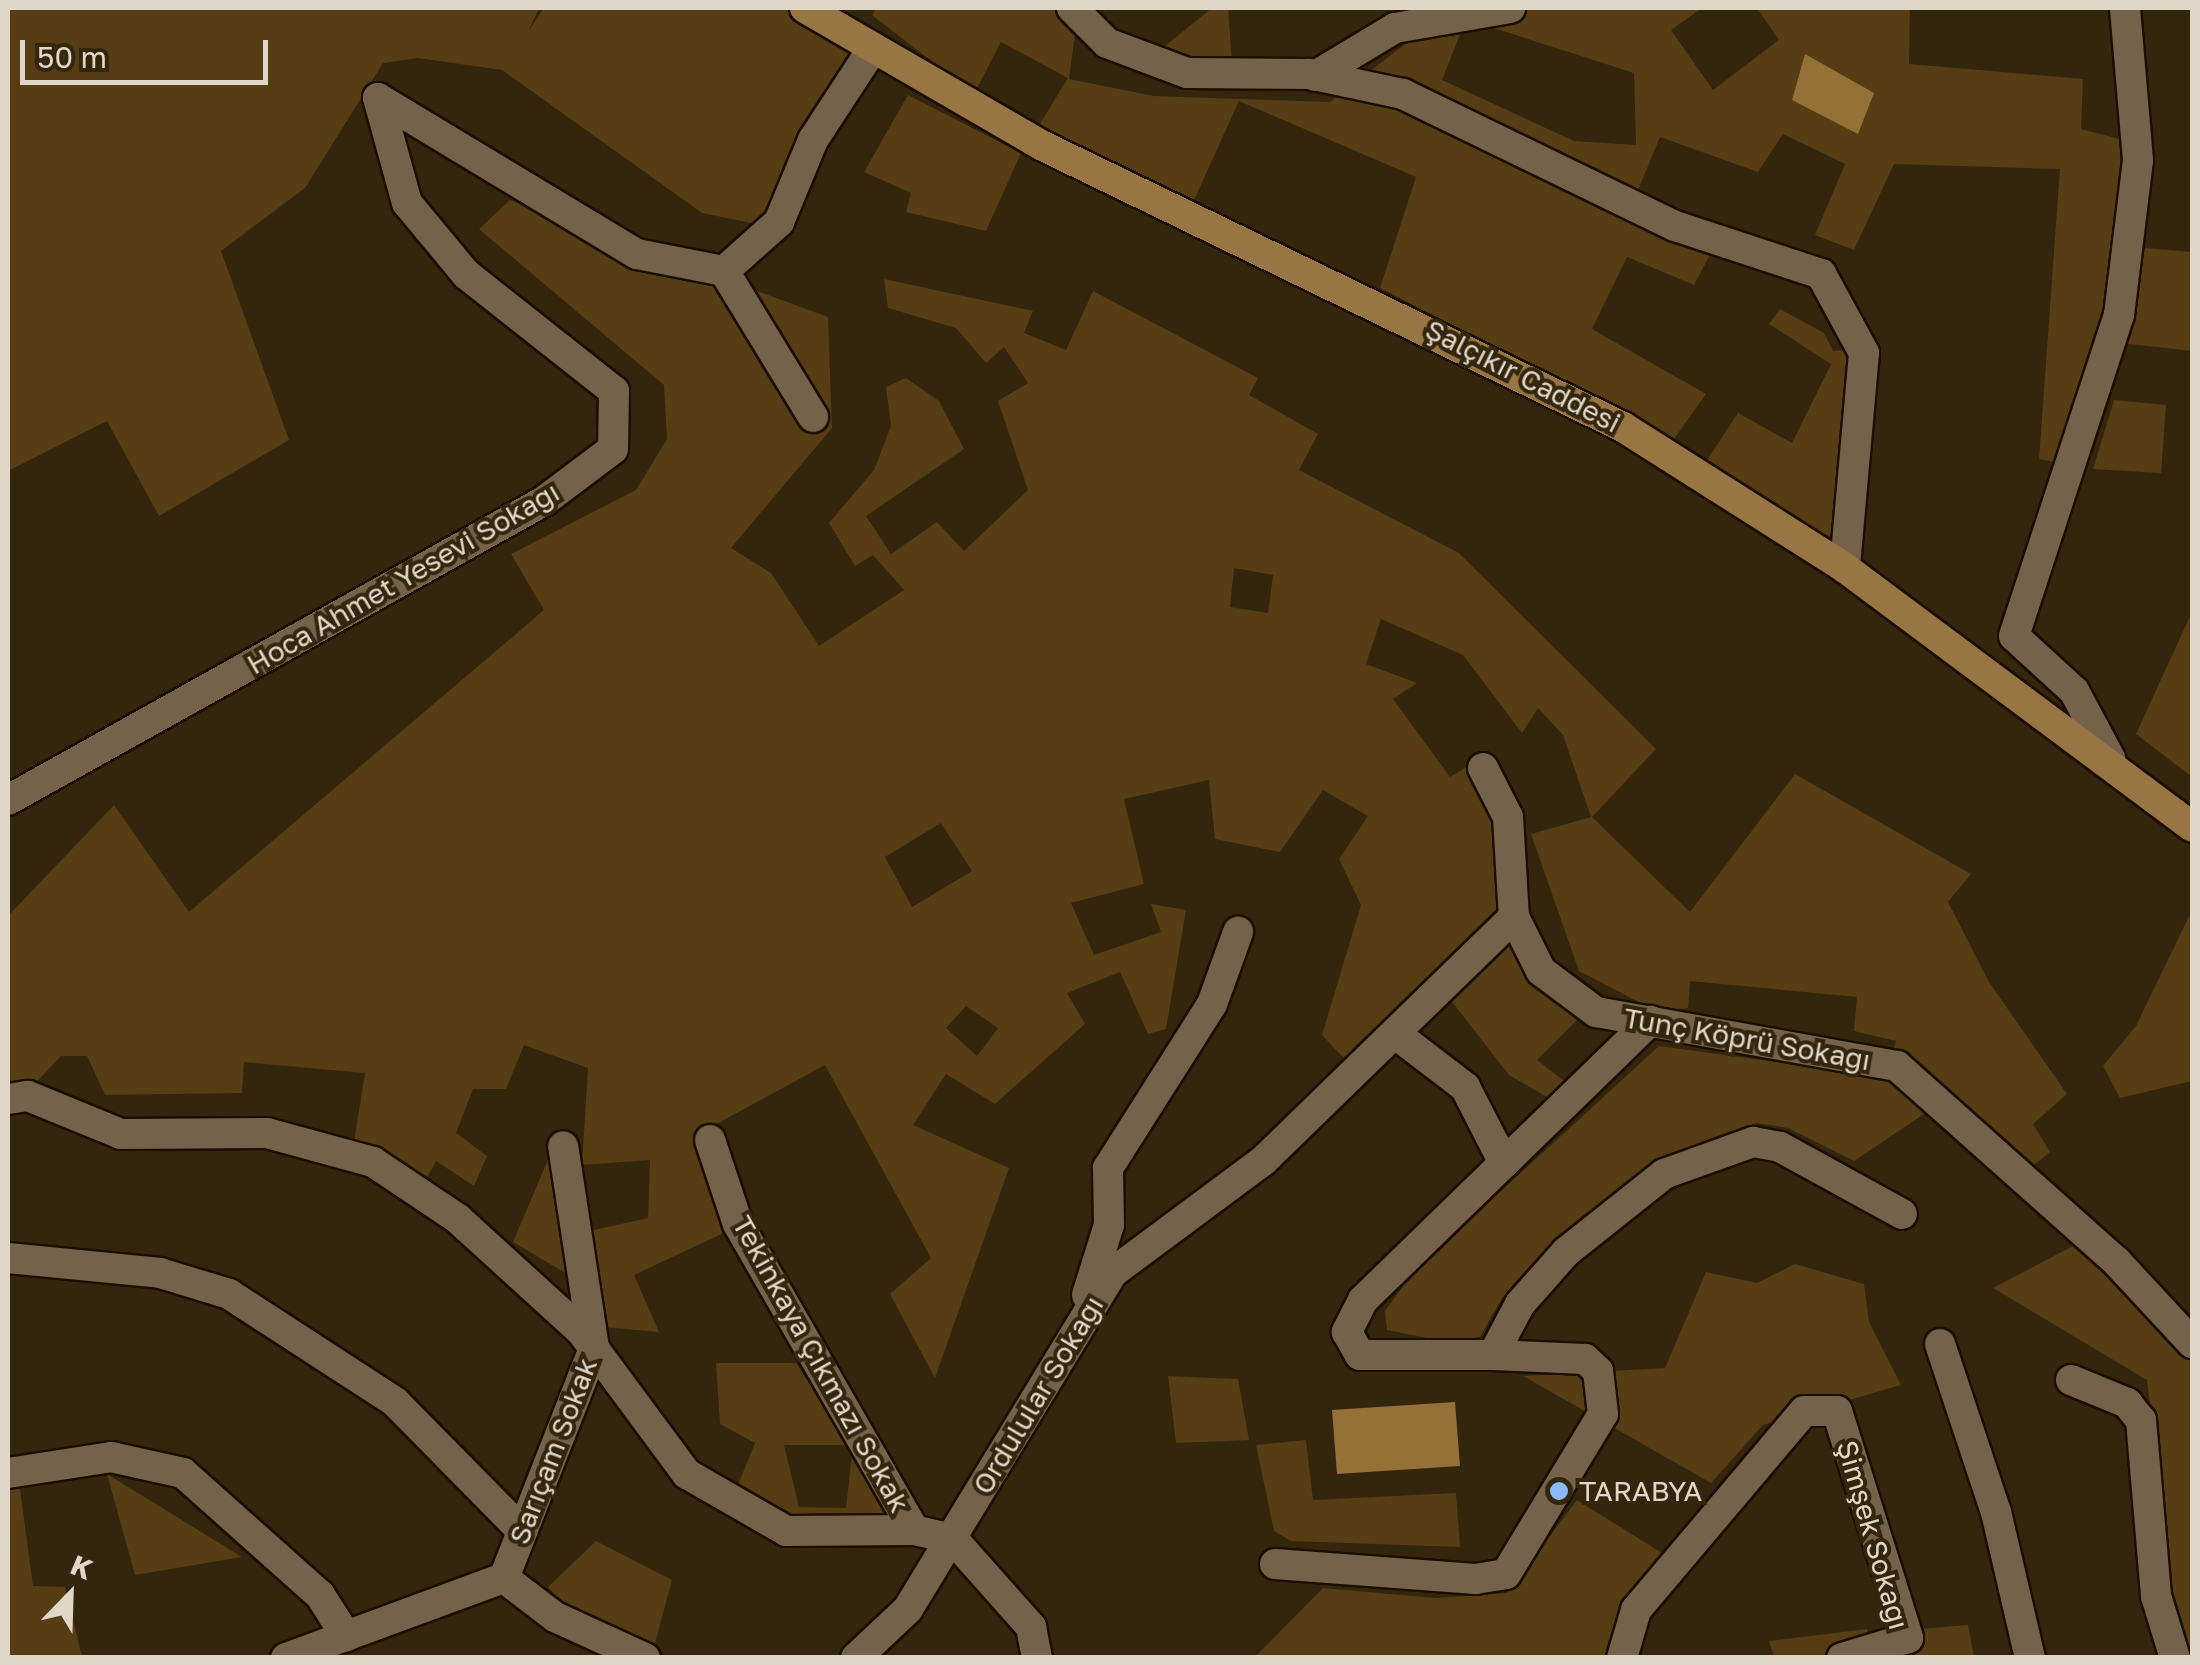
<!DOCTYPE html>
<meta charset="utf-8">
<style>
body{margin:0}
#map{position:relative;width:2200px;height:1665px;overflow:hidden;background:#34250d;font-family:"Golos Text",sans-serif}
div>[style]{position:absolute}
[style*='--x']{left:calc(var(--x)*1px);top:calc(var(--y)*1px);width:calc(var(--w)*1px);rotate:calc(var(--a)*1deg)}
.green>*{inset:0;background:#563d14}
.water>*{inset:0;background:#957037}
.roads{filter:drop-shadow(2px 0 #1b0d00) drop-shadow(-2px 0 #1b0d00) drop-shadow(0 2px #1b0d00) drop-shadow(0 -2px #1b0d00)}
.minor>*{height:30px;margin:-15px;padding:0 15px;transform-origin:15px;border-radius:15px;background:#74634a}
.major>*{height:30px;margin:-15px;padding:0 15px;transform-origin:15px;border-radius:15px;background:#977643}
.dots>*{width:28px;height:28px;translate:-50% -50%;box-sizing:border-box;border:5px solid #34250d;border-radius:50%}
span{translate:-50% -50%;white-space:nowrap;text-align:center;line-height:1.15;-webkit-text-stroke:8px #34250d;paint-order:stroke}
.street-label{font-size:28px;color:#e1d7c9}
.poi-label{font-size:28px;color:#e1d7c9}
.left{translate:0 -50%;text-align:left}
.frame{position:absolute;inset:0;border:10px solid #e1d7c9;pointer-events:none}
.north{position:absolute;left:20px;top:1545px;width:100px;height:100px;-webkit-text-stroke:8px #34250d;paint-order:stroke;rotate:23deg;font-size:28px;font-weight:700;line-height:40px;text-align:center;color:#e1d7c9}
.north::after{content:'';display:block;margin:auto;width:35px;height:45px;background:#e1d7c9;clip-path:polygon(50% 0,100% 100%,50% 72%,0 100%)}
.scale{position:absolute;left:20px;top:40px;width:248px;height:45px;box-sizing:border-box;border:5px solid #e1d7c9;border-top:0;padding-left:12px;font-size:30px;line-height:35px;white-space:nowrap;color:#e1d7c9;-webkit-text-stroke:8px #34250d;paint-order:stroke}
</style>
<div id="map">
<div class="green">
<div style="clip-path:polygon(8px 8px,539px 8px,529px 30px,544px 8px,787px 8px,860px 56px,762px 225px,702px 213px,502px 70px,418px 58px,383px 63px,305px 188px,221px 251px,289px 440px,159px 516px,107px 421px,8px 471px)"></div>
<div style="clip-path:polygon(evenodd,876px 8px,1088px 8px,1077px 19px,1069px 79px,1154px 96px,1330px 102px,1452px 8px,1702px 8px,1671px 30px,1713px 90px,1779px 40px,1757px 8px,1910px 8px,1909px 64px,2083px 79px,2081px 129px,2127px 141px,2121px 252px,2073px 466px,2039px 459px,2060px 169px,1894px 164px,1854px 250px,1815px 235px,1845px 164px,1783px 134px,1758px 172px,1660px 137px,1636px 195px,1712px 251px,1694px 285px,1627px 257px,1592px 329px,1706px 394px,1674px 439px,1380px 288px,1416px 177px,1239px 101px,1189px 211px,1035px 132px,1068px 78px,1001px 42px,974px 94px,872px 15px,876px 8px,1466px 19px,1634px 73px,1636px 145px,1574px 141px,1442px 80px,1466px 19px)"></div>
<div style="clip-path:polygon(1212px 8px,1228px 8px,1232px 64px,1155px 54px)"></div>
<div style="clip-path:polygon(908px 95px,1021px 153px,986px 231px,906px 212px,911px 193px,864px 172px)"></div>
<div style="clip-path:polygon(evenodd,510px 200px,828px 317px,832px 428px,731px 548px,771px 573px,819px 646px,904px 590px,873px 555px,855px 566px,829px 523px,874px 470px,891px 426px,886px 387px,906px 378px,939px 401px,964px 449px,866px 516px,891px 554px,937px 522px,964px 551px,1028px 490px,998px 401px,1028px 383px,1004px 347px,986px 363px,956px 328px,888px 308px,884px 279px,1033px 311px,1024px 333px,1066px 350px,1093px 291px,1258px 378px,1249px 395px,1318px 434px,1299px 470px,1459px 553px,1656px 749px,1592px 817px,1690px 912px,1795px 774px,1971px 874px,1948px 902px,1989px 982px,2067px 1094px,2033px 1124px,2050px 1152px,2024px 1173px,1892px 1054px,1896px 1041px,1854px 1031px,1857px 997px,1690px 981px,1688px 1008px,1656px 1011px,1579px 971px,1531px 834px,1591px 817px,1563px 735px,1538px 708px,1522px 733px,1463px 655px,1381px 619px,1366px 664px,1417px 683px,1393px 699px,1450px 777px,1473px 763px,1499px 806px,1508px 914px,1353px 1068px,1322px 1035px,1361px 905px,1339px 859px,1368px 816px,1323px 790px,1280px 852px,1215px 839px,1209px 780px,1124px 799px,1144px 884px,1071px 903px,1094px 955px,1161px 932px,1151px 904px,1186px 910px,1166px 1029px,1148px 1034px,1120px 972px,1067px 993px,1085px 1024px,995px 1104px,946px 1074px,913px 1125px,1009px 1168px,935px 1378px,890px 1294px,931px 1258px,825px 1065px,698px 1134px,730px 1230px,634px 1275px,659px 1332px,604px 1327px,585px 1232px,648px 1218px,650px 1160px,582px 1165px,588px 1068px,524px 1045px,506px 1089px,473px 1089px,456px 1133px,487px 1156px,474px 1186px,436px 1161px,427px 1178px,354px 1142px,365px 1073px,244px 1062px,242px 1093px,105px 1095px,87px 1056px,61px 1056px,8px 1112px,8px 916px,114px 805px,189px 912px,544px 610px,511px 554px,636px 490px,667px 439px,664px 385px,479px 229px,510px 200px,1234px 568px,1273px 575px,1268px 613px,1230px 607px,1234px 568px,510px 200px,941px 823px,972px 871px,912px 907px,885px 857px,941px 823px,510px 200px,966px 1006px,998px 1028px,977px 1056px,946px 1028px,966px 1006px)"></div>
<div style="clip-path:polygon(2145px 248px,2192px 252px,2192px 351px,2121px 343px)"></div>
<div style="clip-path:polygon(1780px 309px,1824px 333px,1833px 351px,1850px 349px,1832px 547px,1707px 460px,1738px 413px,1792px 443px,1831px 364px,1769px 324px)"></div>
<div style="clip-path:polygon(2114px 400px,2166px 405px,2161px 473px,2093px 469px)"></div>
<div style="clip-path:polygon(2192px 612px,2192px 777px,2136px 734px)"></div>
<div style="clip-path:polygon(2192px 910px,2192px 1081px,2120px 1098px,2103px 1066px,2136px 1026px)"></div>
<div style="clip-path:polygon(1513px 923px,1580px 1017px,1537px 1060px,1572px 1087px,1552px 1100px,1509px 1075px,1446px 994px)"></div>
<div style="clip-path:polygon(1659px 1046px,1892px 1078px,1930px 1110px,1854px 1161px,1788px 1128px,1757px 1123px,1664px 1156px,1502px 1298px,1480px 1337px,1448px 1342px,1387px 1330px,1385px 1311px,1415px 1270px)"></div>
<div style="clip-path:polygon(553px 1148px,575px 1269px,567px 1274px,513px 1242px)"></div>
<div style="clip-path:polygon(2096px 1234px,2192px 1322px,2192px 1657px,2171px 1584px,2147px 1380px,1993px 1288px)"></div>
<div style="clip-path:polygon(1795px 1264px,1864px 1284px,1869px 1322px,1901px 1385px,1763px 1425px,1711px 1483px,1523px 1376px,1665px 1368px,1706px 1272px,1757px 1283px)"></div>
<div style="clip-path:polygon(evenodd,716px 1363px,796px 1363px,901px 1523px,788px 1526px,735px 1492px,755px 1443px,720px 1424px,716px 1363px,784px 1445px,853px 1445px,846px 1508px,799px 1507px,784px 1445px)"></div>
<div style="clip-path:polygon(1168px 1376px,1238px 1379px,1249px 1440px,1176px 1443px)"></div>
<div style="clip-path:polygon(1306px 1440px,1313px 1500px,1456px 1493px,1460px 1547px,1291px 1541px,1274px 1531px,1256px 1445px)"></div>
<div style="clip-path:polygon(107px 1474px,242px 1557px,135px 1575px)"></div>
<div style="clip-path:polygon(20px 1489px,33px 1586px,65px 1587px,82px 1657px,8px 1657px,8px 1490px)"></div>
<div style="clip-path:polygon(1577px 1500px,1662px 1553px,1606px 1657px,1254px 1658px,1323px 1588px,1435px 1598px,1507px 1593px)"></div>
<div style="clip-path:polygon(596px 1541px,672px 1580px,654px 1647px,563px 1605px,548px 1587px)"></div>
<div style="clip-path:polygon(1968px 1625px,1974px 1657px,1910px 1657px,1908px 1630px)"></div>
<div style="clip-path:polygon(1867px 1629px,1874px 1657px,1774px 1657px,1769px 1641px)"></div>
</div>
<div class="water">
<div style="clip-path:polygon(1805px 54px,1874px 93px,1858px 134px,1792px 100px)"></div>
<div style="clip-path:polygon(1455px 1402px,1460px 1466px,1337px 1474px,1332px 1410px)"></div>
</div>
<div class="roads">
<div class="minor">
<div style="--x:1072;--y:8;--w:49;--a:45"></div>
<div style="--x:1107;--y:43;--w:85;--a:20.6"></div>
<div style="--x:1187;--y:73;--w:122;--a:0.5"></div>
<div style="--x:1309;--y:74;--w:96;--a:12"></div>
<div style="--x:1403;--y:94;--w:302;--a:25.9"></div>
<div style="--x:1675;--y:226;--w:154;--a:18.2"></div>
<div style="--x:1821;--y:274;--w:90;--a:61.4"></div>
<div style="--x:1864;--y:353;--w:216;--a:95.1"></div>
<div style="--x:1315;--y:76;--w:93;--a:-31"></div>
<div style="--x:1395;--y:28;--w:117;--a:-9.9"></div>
<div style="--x:724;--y:271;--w:171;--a:58.6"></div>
<div style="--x:2110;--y:758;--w:76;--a:-118.2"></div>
<div style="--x:2074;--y:691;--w:81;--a:-137.5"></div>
<div style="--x:2014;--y:636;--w:338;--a:-71.9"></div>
<div style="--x:2119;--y:315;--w:156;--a:-83"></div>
<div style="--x:2138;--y:160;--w:153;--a:-94.9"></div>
<div style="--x:1483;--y:768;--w:55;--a:63"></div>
<div style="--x:1508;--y:817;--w:100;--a:86.6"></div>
<div style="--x:1514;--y:917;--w:60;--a:63.4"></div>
<div style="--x:1541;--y:971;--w:69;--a:36.7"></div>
<div style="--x:1596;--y:1012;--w:306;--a:10.2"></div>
<div style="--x:1897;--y:1066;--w:293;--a:41.7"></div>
<div style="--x:2116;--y:1261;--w:112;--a:47.2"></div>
<div style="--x:8;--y:800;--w:614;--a:-29.15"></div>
<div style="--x:544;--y:501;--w:86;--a:-37"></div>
<div style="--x:613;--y:449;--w:58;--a:-89"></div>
<div style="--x:614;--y:391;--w:189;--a:-141.7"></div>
<div style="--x:466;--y:274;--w:92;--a:-129.7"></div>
<div style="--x:407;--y:203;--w:109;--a:-105.4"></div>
<div style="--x:378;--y:98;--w:302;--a:31.1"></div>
<div style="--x:637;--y:254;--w:89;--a:11.1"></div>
<div style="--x:724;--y:271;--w:74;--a:-41.7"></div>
<div style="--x:779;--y:222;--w:89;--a:-67.5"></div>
<div style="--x:813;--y:140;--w:106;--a:-56.9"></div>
<div style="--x:1397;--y:1035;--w:86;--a:37.4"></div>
<div style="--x:1465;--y:1087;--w:85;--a:62.8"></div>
<div style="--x:1504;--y:1163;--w:204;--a:-44.2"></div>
<div style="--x:8;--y:1099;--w:20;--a:-9"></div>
<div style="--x:28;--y:1096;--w:100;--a:22.2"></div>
<div style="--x:121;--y:1134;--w:146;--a:-0.4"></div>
<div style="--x:267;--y:1133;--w:110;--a:15.3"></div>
<div style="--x:373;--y:1162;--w:102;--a:33.8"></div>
<div style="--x:458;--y:1219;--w:166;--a:42.3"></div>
<div style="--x:581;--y:1331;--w:178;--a:53.5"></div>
<div style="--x:687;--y:1474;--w:114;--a:29.9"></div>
<div style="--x:786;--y:1531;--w:128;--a:-0.4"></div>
<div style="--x:914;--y:1530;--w:40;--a:13"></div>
<div style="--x:953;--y:1539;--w:118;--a:48.4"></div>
<div style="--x:1031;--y:1627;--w:32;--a:79"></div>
<div style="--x:710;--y:1140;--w:89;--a:71.6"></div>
<div style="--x:738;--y:1224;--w:353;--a:60.1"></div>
<div style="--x:1504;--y:1163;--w:197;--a:135.8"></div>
<div style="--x:1363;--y:1300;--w:36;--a:117"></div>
<div style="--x:1347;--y:1332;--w:26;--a:61"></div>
<div style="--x:1360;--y:1355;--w:133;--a:0"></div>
<div style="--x:1493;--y:1355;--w:58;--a:-62.1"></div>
<div style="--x:1520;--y:1304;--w:69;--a:-48.5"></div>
<div style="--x:1566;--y:1252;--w:125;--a:-38.5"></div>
<div style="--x:1664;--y:1174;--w:95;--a:-19.8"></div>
<div style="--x:1753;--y:1142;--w:27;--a:10"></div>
<div style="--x:1780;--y:1147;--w:139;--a:28.8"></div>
<div style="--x:8;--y:1258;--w:153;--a:5.6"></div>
<div style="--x:160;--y:1273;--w:72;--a:16.9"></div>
<div style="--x:229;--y:1294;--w:198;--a:33"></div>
<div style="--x:395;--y:1402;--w:181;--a:45.4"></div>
<div style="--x:1087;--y:1295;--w:73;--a:-72.6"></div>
<div style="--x:1109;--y:1225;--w:57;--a:-91"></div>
<div style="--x:1108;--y:1168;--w:194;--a:-57.6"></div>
<div style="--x:1212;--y:1004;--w:77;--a:-70.1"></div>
<div style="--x:1940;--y:1344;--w:177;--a:71.6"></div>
<div style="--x:1996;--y:1512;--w:150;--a:76.9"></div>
<div style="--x:2071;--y:1380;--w:61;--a:22.3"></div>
<div style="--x:2127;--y:1403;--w:22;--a:51"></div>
<div style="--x:2141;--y:1420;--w:177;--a:85.1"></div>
<div style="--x:2156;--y:1596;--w:65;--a:73"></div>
<div style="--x:8;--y:1473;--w:104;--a:-8.8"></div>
<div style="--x:111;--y:1457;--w:74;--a:12.5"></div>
<div style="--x:183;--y:1473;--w:183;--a:41.7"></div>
<div style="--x:320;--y:1595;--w:49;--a:57.6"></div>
<div style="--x:1275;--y:1564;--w:201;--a:4.3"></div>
<div style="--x:1475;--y:1579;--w:31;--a:-9"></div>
<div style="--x:1506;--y:1574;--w:187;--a:-58.8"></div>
<div style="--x:1603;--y:1414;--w:43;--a:-96.6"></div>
<div style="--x:1598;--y:1371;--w:18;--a:-137"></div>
<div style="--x:1585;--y:1359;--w:92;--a:-177.5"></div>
<div style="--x:504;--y:1578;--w:247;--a:-68.6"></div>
<div style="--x:594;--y:1348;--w:204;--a:-98.7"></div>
<div style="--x:286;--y:1658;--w:232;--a:-20.2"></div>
<div style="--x:504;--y:1578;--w:64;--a:37.4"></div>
<div style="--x:555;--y:1617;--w:99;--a:24.5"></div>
<div style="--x:856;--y:1658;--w:71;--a:-43.3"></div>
<div style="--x:908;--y:1609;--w:393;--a:-58.7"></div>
<div style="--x:1112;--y:1273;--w:189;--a:-36.6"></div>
<div style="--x:1264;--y:1160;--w:349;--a:-44.2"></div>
<div style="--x:1622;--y:1658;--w:50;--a:-73.7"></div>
<div style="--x:1636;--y:1610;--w:260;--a:-49.8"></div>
<div style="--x:1804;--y:1411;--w:33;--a:0"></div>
<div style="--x:1837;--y:1411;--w:238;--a:72.6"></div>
<div style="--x:1908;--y:1638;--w:69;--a:163.1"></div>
</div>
<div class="major">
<div style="--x:805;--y:8;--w:275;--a:30.1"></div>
<div style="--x:1043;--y:146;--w:644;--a:25.85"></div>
<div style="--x:1623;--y:427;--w:263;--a:32.4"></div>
<div style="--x:1845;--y:568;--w:433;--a:36.7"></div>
</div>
</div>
<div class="dots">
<div style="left:1559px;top:1491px;background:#8abafc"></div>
</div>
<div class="street-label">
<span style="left:1523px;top:376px;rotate:27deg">Şalçıkır Caddesi</span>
<span style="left:403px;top:578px;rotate:-30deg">Hoca Ahmet Yesevi Sokağı</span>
<span style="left:1747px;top:1039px;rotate:10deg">Tunç Köprü Sokağı</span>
<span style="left:821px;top:1364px;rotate:61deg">Tekinkaya Çıkmazı Sokak</span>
<span style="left:1038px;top:1395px;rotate:-59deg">Ordulular Sokağı</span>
<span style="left:553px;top:1451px;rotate:-69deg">Sarıçam Sokak</span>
<span style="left:1873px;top:1535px;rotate:74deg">Şimşek Sokağı</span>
</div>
<div class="poi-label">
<span class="left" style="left:1579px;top:1491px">TARABYA</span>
</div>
<div class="frame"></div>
<div class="north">K</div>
<div class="scale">50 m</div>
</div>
